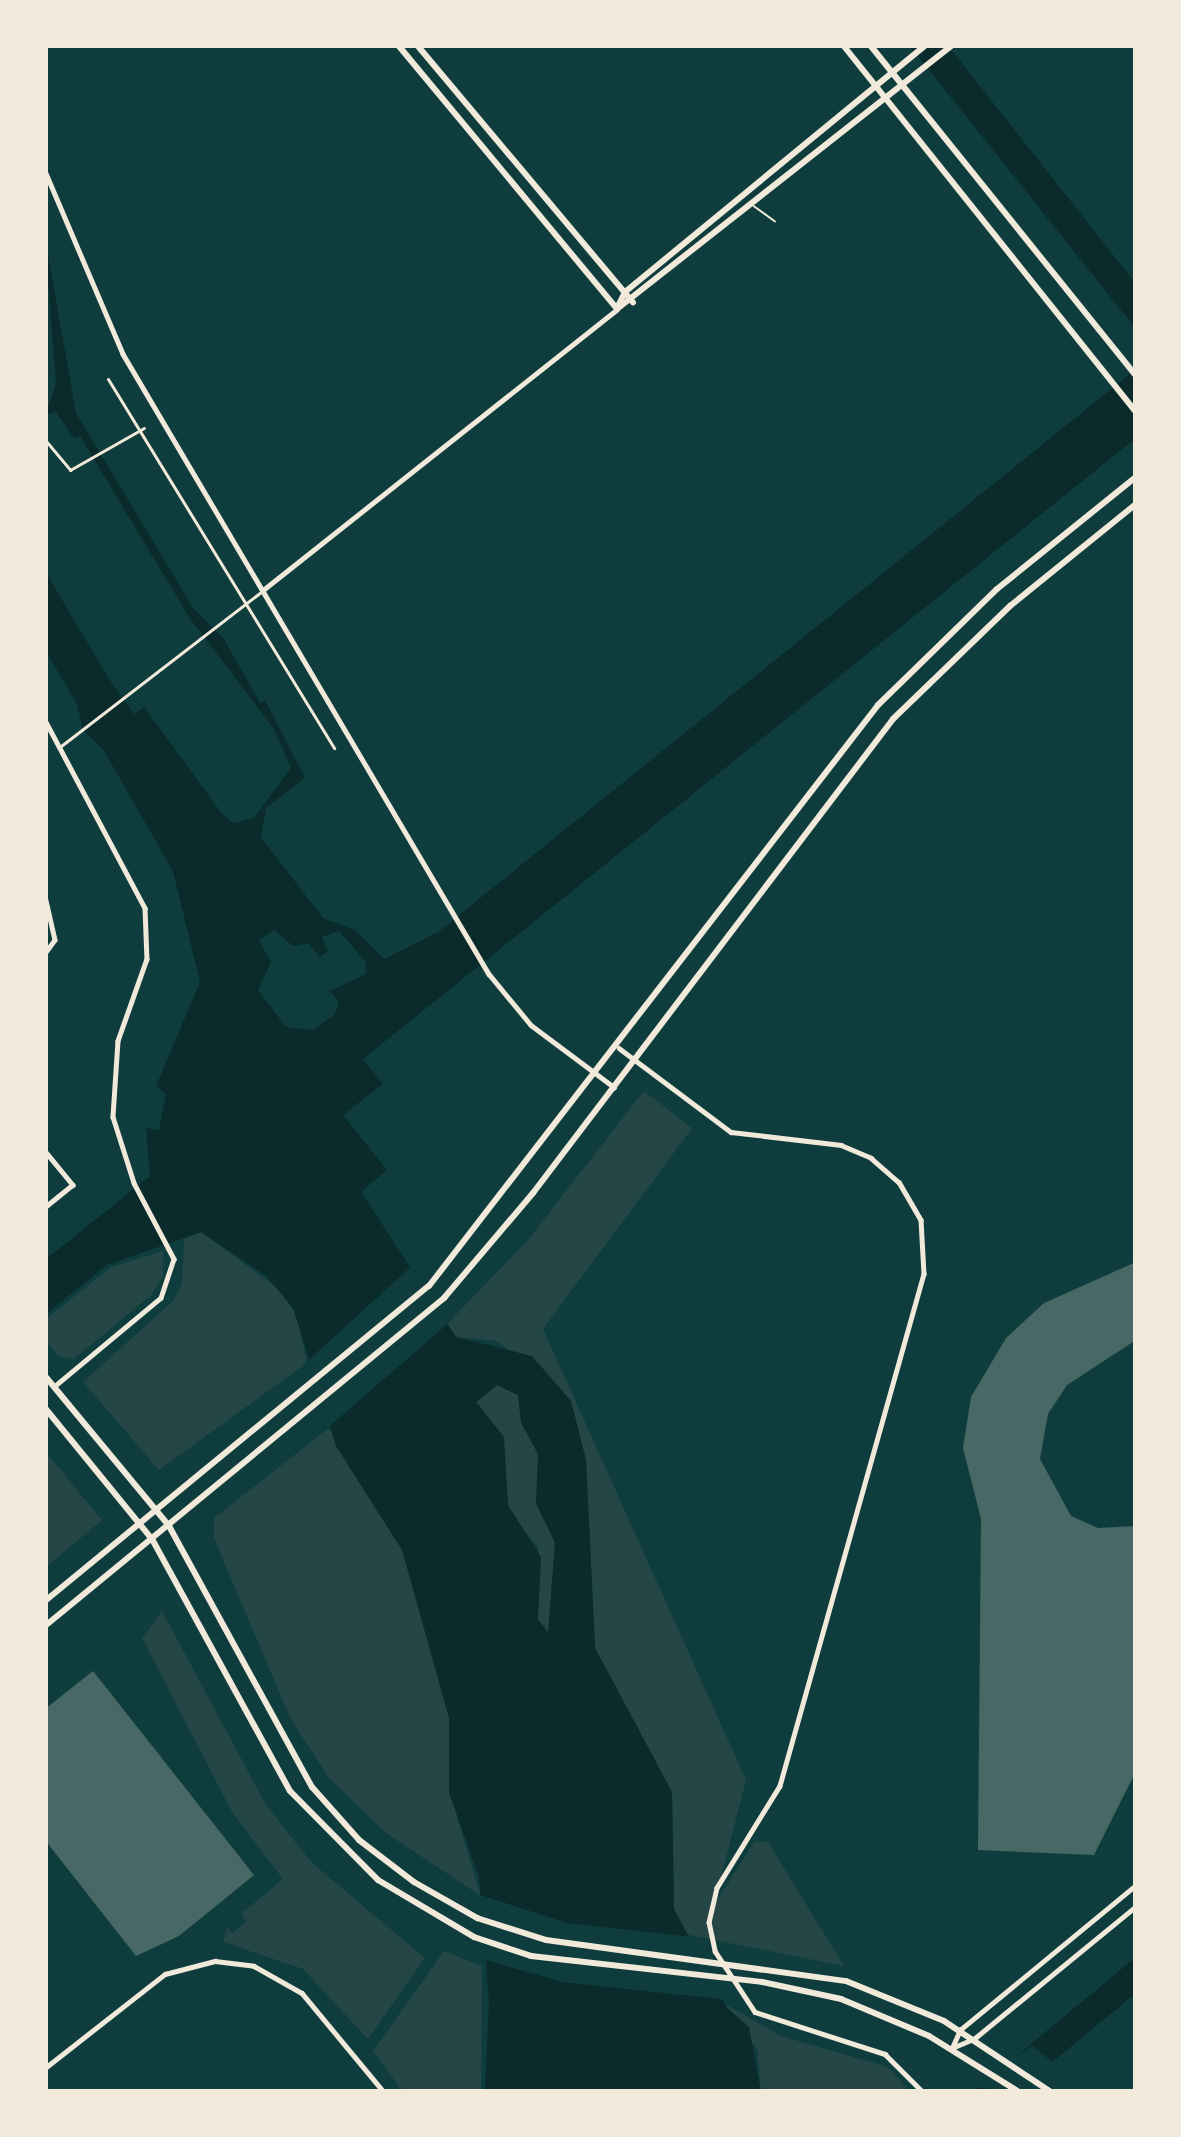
<!DOCTYPE html>
<style>
body{margin:0}
#map{position:relative;width:1181px;height:2137px;overflow:hidden;background:#0f3d3e;font-family:Mulish,sans-serif}
div>[style]{position:absolute}
[style*='--x']{left:calc(var(--x)*1px);top:calc(var(--y)*1px);width:calc(var(--w)*1px);rotate:calc(var(--a)*1deg)}
.green>*{inset:0;background:#244646}
.water>*{inset:0;background:#0a2a2b}
.pier>*{inset:0;background:#0f3d3e}
.building>*{inset:0;background:#486865}
.service>*{height:1.5px;margin:-0.75px;padding:0 0.75px;transform-origin:0.75px;border-radius:0.75px;background:#f1e9da}
.pedestrian>*{height:3px;margin:-1.5px;padding:0 1.5px;transform-origin:1.5px;border-radius:1.5px;background:#f1e9da}
.minor>*{height:4.5px;margin:-2.25px;padding:0 2.25px;transform-origin:2.25px;border-radius:2.25px;background:#f1e9da}
.tertiary>*{height:4.5px;margin:-2.25px;padding:0 2.25px;transform-origin:2.25px;border-radius:2.25px;background:#f1e9da}
.secondary>*{height:6px;margin:-3px;padding:0 3px;transform-origin:3px;border-radius:3px;background:#f1e9da}
.primary>*{height:6px;margin:-3px;padding:0 3px;transform-origin:3px;border-radius:3px;background:#f1e9da}
span{translate:-50% -50%;white-space:nowrap;text-align:center;line-height:1.15;-webkit-text-stroke:10px #f1e9da;paint-order:stroke}
.frame{position:absolute;inset:0;border:48px solid #f1e9da;pointer-events:none}
</style>
<div id="map">
<div class="green">
<div style="clip-path:polygon(644px 1091px,692px 1128px,543px 1329px,746px 1780px,714px 1905px,755px 1841px,768px 1842px,844px 1966px,684px 1934px,674px 1909px,672px 1792px,595px 1648px,586px 1460px,571px 1401px,497px 1341px,456px 1337px,447px 1324px,527px 1241px)"></div>
<div style="clip-path:polygon(201px 1232px,280px 1290px,297px 1316px,307px 1363px,159px 1470px,83px 1382px,173px 1301px,182px 1284px,184px 1239px)"></div>
<div style="clip-path:polygon(163px 1251px,163px 1277px,151px 1295px,74px 1359px,58px 1356px,45px 1340px,45px 1320px,111px 1267px)"></div>
<div style="clip-path:polygon(498px 1385px,518px 1395px,538px 1454px,539px 1510px,555px 1542px,549px 1633px,538px 1619px,538px 1547px,510px 1515px,500px 1432px,476px 1402px)"></div>
<div style="clip-path:polygon(329px 1428px,402px 1550px,418px 1594px,449px 1718px,457px 1818px,481px 1896px,386px 1833px,329px 1778px,290px 1718px,214px 1538px,214px 1518px)"></div>
<div style="clip-path:polygon(45px 1451px,102px 1520px,45px 1568px)"></div>
<div style="clip-path:polygon(162px 1611px,266px 1805px,312px 1863px,425px 1958px,368px 2039px,303px 1969px,223px 1942px,227px 1927px,233px 1933px,246px 1922px,241px 1914px,283px 1879px,232px 1812px,142px 1638px)"></div>
<div style="clip-path:polygon(444px 1951px,482px 1966px,481px 2092px,403px 2092px,373px 2051px)"></div>
<div style="clip-path:polygon(725px 2004px,781px 2036px,888px 2067px,910px 2092px,761px 2092px,757px 2049px)"></div>
</div>
<div class="water">
<div style="clip-path:polygon(909px 45px,946px 45px,961px 62px,1136px 284px,1136px 329px)"></div>
<div style="clip-path:polygon(evenodd,45px 238px,76px 413px,193px 608px,224px 639px,260px 703px,265px 700px,305px 778px,266px 808px,261px 837px,323px 918px,355px 930px,384px 959px,438px 932px,1136px 369px,1136px 438px,363px 1059px,383px 1084px,343px 1115px,387px 1170px,361px 1192px,456px 1337px,532px 1356px,571px 1401px,586px 1460px,595px 1648px,672px 1792px,674px 1909px,727px 2008px,749px 2027px,761px 2092px,485px 2090px,489px 2002px,479px 1877px,449px 1793px,449px 1718px,402px 1550px,336px 1446px,293px 1308px,266px 1276px,201px 1232px,107px 1265px,45px 1315px,45px 1260px,150px 1176px,146px 1128px,159px 1130px,166px 1094px,156px 1086px,200px 982px,173px 871px,104px 751px,83px 730px,77px 704px,45px 650px,45px 571px,109px 679px,134px 714px,144px 707px,223px 815px,234px 823px,254px 818px,291px 768px,274px 729px,191px 620px,80px 436px,74px 438px,55px 411px,45px 416px,56px 384px,45px 238px,274px 930px,293px 946px,308px 943px,320px 957px,328px 951px,322px 937px,339px 931px,365px 961px,366px 974px,330px 991px,339px 1002px,334px 1015px,313px 1030px,286px 1027px,258px 990px,271px 962px,259px 941px,274px 930px,45px 238px,497px 1385px,518px 1395px,521px 1423px,538px 1454px,536px 1504px,555px 1542px,548px 1633px,538px 1619px,541px 1557px,508px 1505px,504px 1437px,476px 1402px,497px 1385px)"></div>
<div style="clip-path:polygon(1136px 1957px,1136px 1993px,1016px 2092px,973px 2092px)"></div>
</div>
<div class="pier">
<div style="clip-path:polygon(415px 1263px,452px 1320px,324px 1431px,302px 1366px)"></div>
<div style="clip-path:polygon(474px 1893px,567px 1923px,693px 1937px,729px 2000px,562px 1982px,479px 1958px)"></div>
<div style="clip-path:polygon(1032px 2046px,1057px 2065px,1020px 2092px,969px 2087px)"></div>
</div>
<div class="building">
<div style="clip-path:polygon(1136px 1262px,1136px 1340px,1067px 1385px,1048px 1414px,1040px 1459px,1071px 1516px,1098px 1528px,1136px 1526px,1136px 1771px,1094px 1855px,978px 1850px,981px 1519px,963px 1448px,971px 1397px,1006px 1338px,1044px 1303px)"></div>
<div style="clip-path:polygon(93px 1671px,254px 1875px,179px 1936px,136px 1956px,45px 1840px,45px 1709px)"></div>
</div>
<div class="service">
<div style="--x:754;--y:206;--w:26;--a:36"></div>
</div>
<div class="pedestrian">
<div style="--x:108;--y:379;--w:433;--a:58.5"></div>
<div style="--x:46;--y:441;--w:38;--a:50"></div>
<div style="--x:70;--y:470;--w:85;--a:-29.6"></div>
<div style="--x:61;--y:746;--w:254;--a:-37.6"></div>
</div>
<div class="minor">
<div style="--x:45;--y:896;--w:45;--a:77.2"></div>
<div style="--x:55;--y:940;--w:17;--a:126"></div>
<div style="--x:45;--y:1151;--w:44;--a:50.5"></div>
<div style="--x:73;--y:1185;--w:36;--a:141"></div>
</div>
<div class="tertiary">
<div style="--x:45;--y:171;--w:199;--a:66.9"></div>
<div style="--x:123;--y:354;--w:720;--a:59.45"></div>
<div style="--x:489;--y:974;--w:66;--a:50.5"></div>
<div style="--x:531;--y:1025;--w:104;--a:36.8"></div>
<div style="--x:263;--y:590;--w:451;--a:-38.4"></div>
<div style="--x:45;--y:720;--w:213;--a:62"></div>
<div style="--x:145;--y:908;--w:51;--a:87.8"></div>
<div style="--x:147;--y:959;--w:87;--a:109.5"></div>
<div style="--x:118;--y:1041;--w:76;--a:93.8"></div>
<div style="--x:113;--y:1117;--w:69;--a:72.3"></div>
<div style="--x:134;--y:1183;--w:86;--a:62.2"></div>
<div style="--x:174;--y:1259;--w:41;--a:108.4"></div>
<div style="--x:161;--y:1298;--w:139;--a:140.2"></div>
<div style="--x:619;--y:1048;--w:140;--a:36.9"></div>
<div style="--x:731;--y:1132;--w:111;--a:6.7"></div>
<div style="--x:841;--y:1145;--w:33;--a:23"></div>
<div style="--x:871;--y:1158;--w:37;--a:41"></div>
<div style="--x:899;--y:1182;--w:44;--a:59.9"></div>
<div style="--x:921;--y:1220;--w:54;--a:86.8"></div>
<div style="--x:924;--y:1274;--w:532;--a:105.71"></div>
<div style="--x:780;--y:1786;--w:120;--a:121.7"></div>
<div style="--x:717;--y:1888;--w:35;--a:103"></div>
<div style="--x:709;--y:1922;--w:30;--a:78"></div>
<div style="--x:715;--y:1951;--w:73;--a:56.7"></div>
<div style="--x:755;--y:2012;--w:137;--a:17.9"></div>
<div style="--x:885;--y:2054;--w:54;--a:45"></div>
<div style="--x:952;--y:2048;--w:20;--a:-66"></div>
<div style="--x:960;--y:2030;--w:228;--a:-39.5"></div>
<div style="--x:952;--y:2048;--w:25;--a:-23"></div>
<div style="--x:975;--y:2038;--w:208;--a:-39.3"></div>
<div style="--x:45;--y:2068;--w:152;--a:-38.1"></div>
<div style="--x:165;--y:1974;--w:52;--a:-14.6"></div>
<div style="--x:215;--y:1961;--w:39;--a:7"></div>
<div style="--x:254;--y:1966;--w:55;--a:29.4"></div>
<div style="--x:302;--y:1993;--w:129;--a:50.4"></div>
</div>
<div class="secondary">
<div style="--x:398;--y:45;--w:343;--a:50.3"></div>
<div style="--x:417;--y:45;--w:336;--a:50"></div>
<div style="--x:618;--y:306;--w:16;--a:-63"></div>
<div style="--x:625;--y:292;--w:389;--a:-39.4"></div>
<div style="--x:617;--y:309;--w:427;--a:-38.2"></div>
</div>
<div class="primary">
<div style="--x:843;--y:45;--w:470;--a:51.4"></div>
<div style="--x:870;--y:45;--w:425;--a:51.2"></div>
<div style="--x:45;--y:1376;--w:195;--a:50.4"></div>
<div style="--x:169;--y:1526;--w:298;--a:61.3"></div>
<div style="--x:312;--y:1787;--w:71;--a:48.4"></div>
<div style="--x:359;--y:1840;--w:69;--a:37.4"></div>
<div style="--x:414;--y:1882;--w:73;--a:29.7"></div>
<div style="--x:477;--y:1918;--w:72;--a:17.7"></div>
<div style="--x:546;--y:1940;--w:303;--a:7.8"></div>
<div style="--x:846;--y:1981;--w:106;--a:22.2"></div>
<div style="--x:944;--y:2021;--w:128;--a:33.6"></div>
<div style="--x:45;--y:1408;--w:169;--a:50.8"></div>
<div style="--x:152;--y:1539;--w:287;--a:61.3"></div>
<div style="--x:290;--y:1791;--w:125;--a:45.3"></div>
<div style="--x:378;--y:1880;--w:112;--a:30.7"></div>
<div style="--x:474;--y:1937;--w:60;--a:18.4"></div>
<div style="--x:531;--y:1956;--w:232;--a:6.4"></div>
<div style="--x:762;--y:1982;--w:81;--a:12.1"></div>
<div style="--x:841;--y:1999;--w:95;--a:22.8"></div>
<div style="--x:929;--y:2036;--w:106;--a:31.9"></div>
<div style="--x:45;--y:1601;--w:497;--a:-39.4"></div>
<div style="--x:429;--y:1286;--w:734;--a:-52.3"></div>
<div style="--x:878;--y:705;--w:166;--a:-44.3"></div>
<div style="--x:997;--y:589;--w:179;--a:-38.9"></div>
<div style="--x:45;--y:1626;--w:517;--a:-39.42"></div>
<div style="--x:444;--y:1298;--w:138;--a:-49.7"></div>
<div style="--x:533;--y:1193;--w:595;--a:-52.78"></div>
<div style="--x:893;--y:719;--w:163;--a:-44"></div>
<div style="--x:1010;--y:606;--w:162;--a:-39"></div>
</div>
<div class="frame"></div>
</div>
